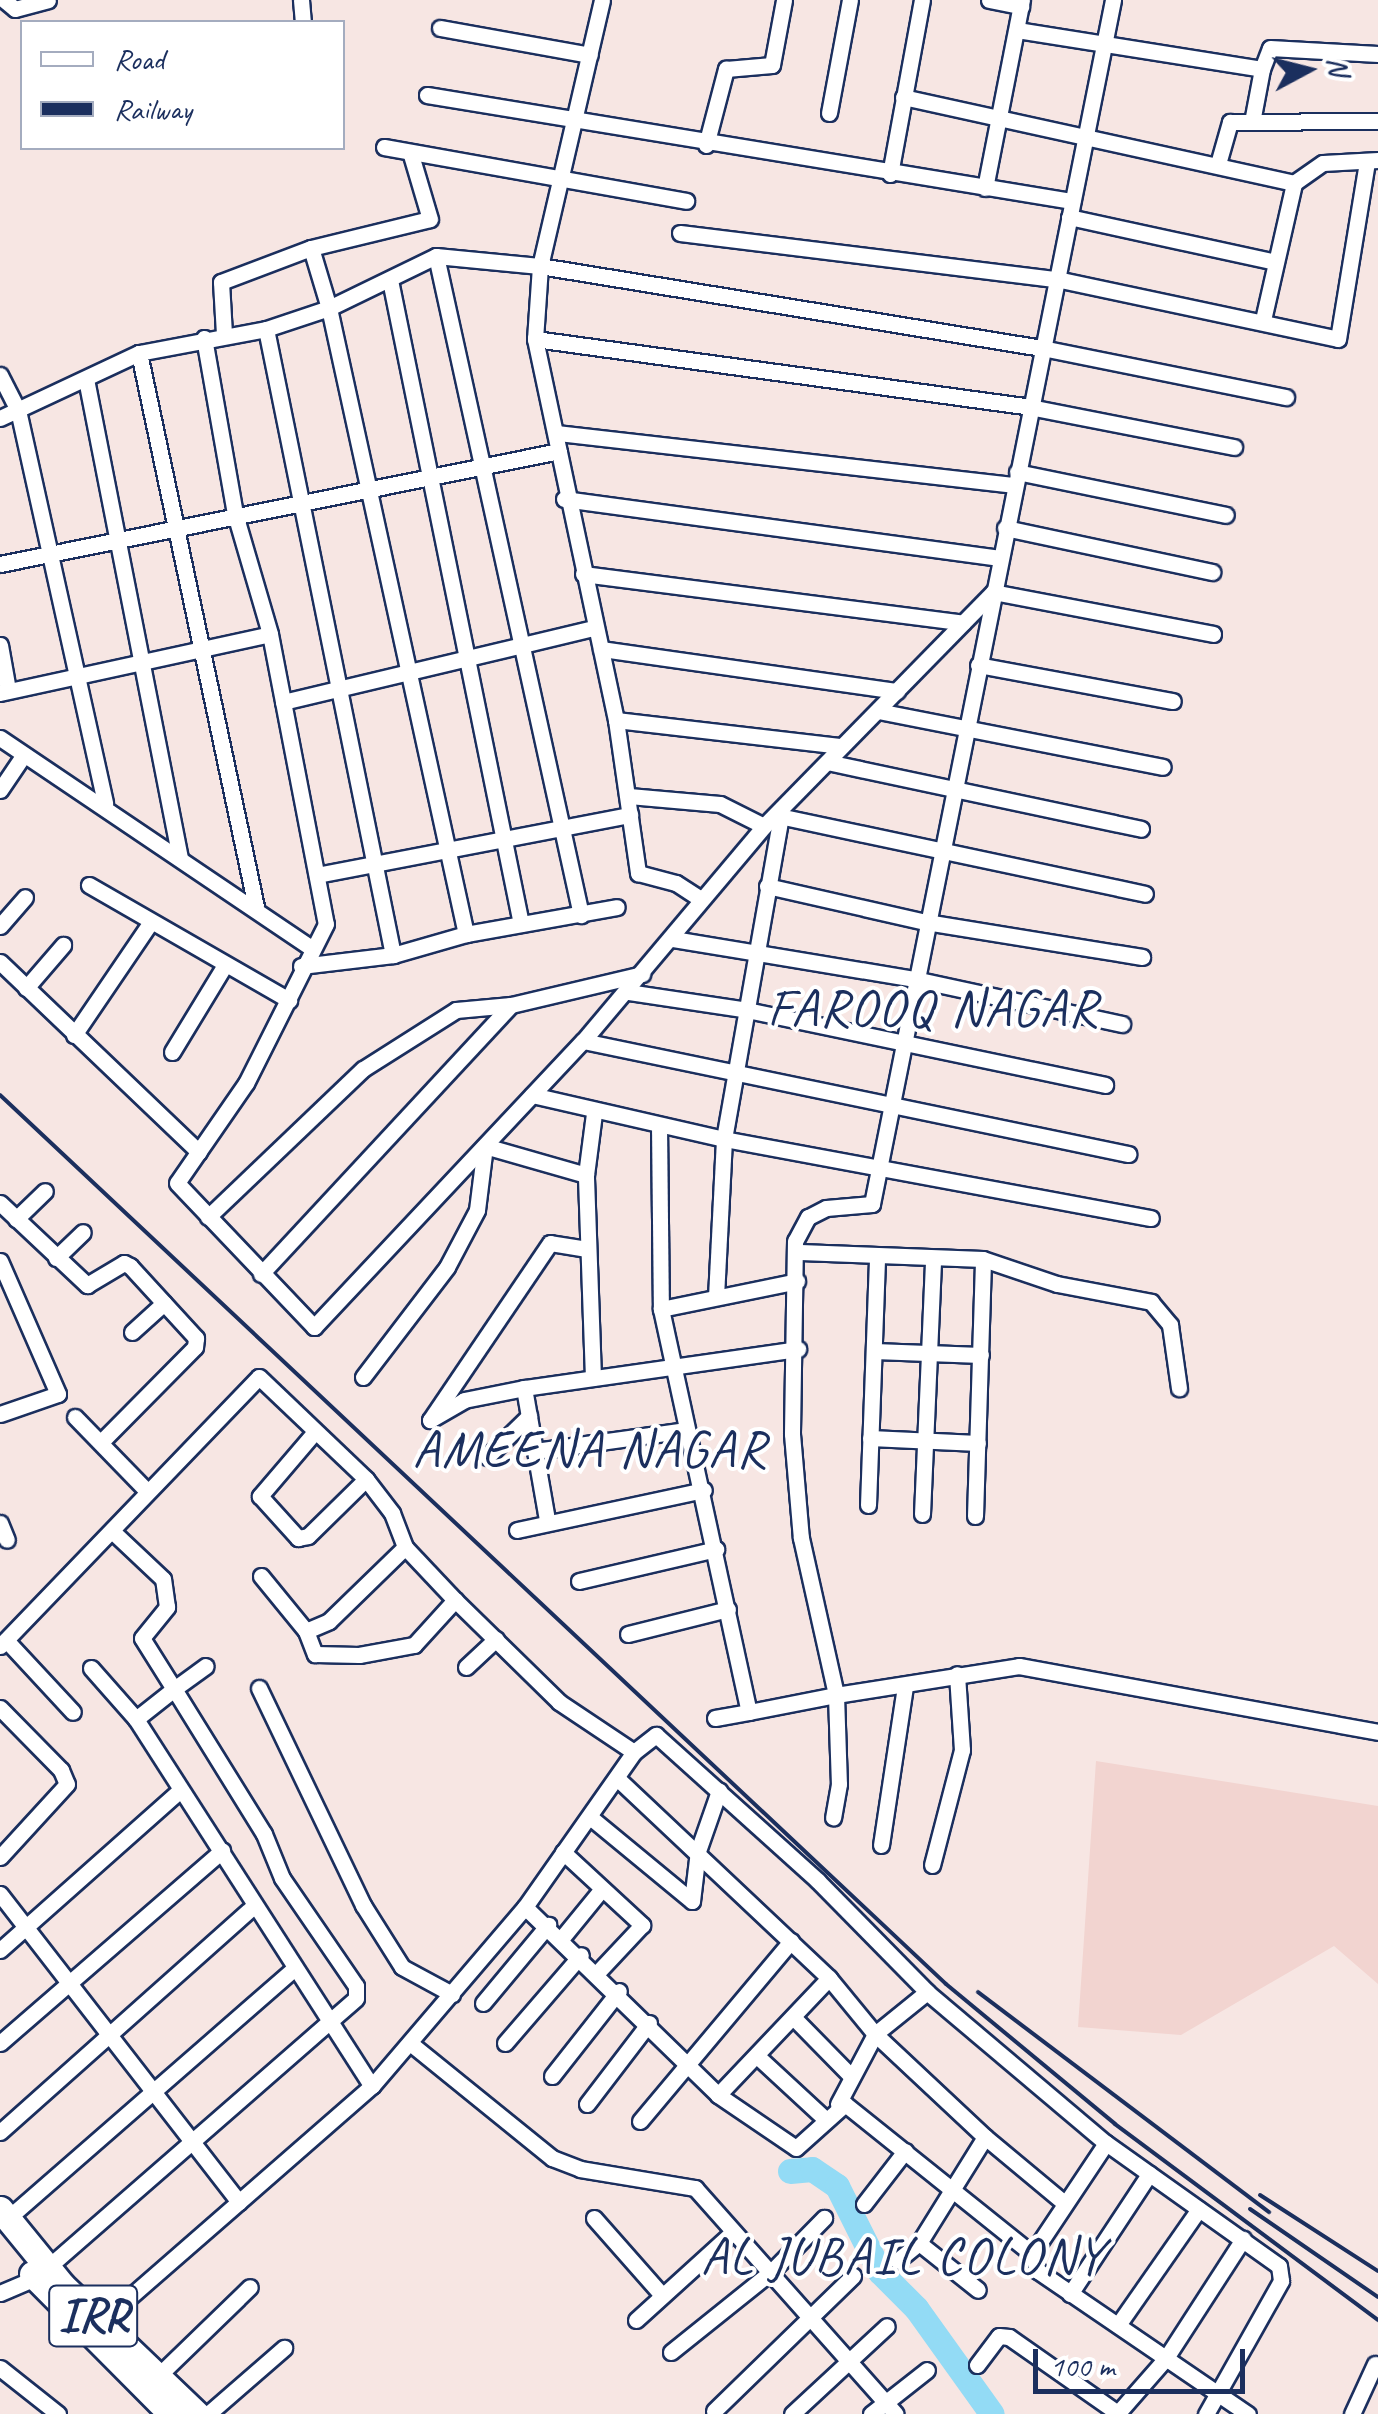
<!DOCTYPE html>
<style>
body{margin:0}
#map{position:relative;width:1378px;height:2414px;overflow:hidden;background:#f7e6e3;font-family:Caveat,sans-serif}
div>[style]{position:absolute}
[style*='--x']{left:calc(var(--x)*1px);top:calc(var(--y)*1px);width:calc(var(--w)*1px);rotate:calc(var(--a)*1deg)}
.built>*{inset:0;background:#f2d4d0}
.river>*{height:25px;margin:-12.5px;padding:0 12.5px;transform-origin:12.5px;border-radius:12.5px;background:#93dbf5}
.roads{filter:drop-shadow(2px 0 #1b2f5e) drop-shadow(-2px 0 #1b2f5e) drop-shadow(0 2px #1b2f5e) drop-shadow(0 -2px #1b2f5e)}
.minor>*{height:15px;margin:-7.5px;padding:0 7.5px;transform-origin:7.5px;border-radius:7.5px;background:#fff}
.trunk>*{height:25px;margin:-12.5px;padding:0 12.5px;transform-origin:12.5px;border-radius:12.5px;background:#fff}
.rail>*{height:4px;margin:-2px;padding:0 2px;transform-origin:2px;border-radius:2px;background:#1b2f5e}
span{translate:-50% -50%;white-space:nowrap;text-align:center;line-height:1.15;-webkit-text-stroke:8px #fff;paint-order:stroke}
.shield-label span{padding:2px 8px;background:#fff;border:2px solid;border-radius:8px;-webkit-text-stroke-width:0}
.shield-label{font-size:48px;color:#1b2f5e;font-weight:700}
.neighbourhood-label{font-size:52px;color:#1b2f5e;letter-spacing:2.5px}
.legend{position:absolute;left:20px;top:20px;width:325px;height:130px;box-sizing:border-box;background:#fff;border:2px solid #a4acbf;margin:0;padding:12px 18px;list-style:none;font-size:30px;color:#1b2f5e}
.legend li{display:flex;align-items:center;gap:20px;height:50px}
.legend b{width:50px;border:2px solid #a4acbf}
.north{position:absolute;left:1258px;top:20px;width:100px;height:100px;-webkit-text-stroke:8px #fff;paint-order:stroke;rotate:83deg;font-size:28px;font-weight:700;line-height:40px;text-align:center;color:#1b2f5e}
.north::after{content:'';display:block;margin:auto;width:35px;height:45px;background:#1b2f5e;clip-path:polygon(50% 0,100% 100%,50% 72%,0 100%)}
.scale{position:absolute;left:1033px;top:2349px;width:212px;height:45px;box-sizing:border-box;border:5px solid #1b2f5e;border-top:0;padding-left:12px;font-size:30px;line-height:35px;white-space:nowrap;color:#1b2f5e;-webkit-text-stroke:8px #fff;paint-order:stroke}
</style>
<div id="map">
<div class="built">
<div style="clip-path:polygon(1096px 1761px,1378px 1806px,1378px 1984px,1334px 1946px,1181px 2035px,1078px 2027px)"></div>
</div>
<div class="river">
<div style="--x:790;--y:2171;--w:22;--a:-5"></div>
<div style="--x:812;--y:2169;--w:30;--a:34"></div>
<div style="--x:837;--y:2186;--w:96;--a:63.4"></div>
<div style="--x:880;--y:2272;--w:51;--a:45"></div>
<div style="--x:916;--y:2308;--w:130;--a:54.4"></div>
</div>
<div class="roads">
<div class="minor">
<div style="--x:4;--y:0;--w:14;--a:39"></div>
<div style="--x:15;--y:9;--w:34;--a:-15"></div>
<div style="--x:301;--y:0;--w:22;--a:85"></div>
<div style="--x:602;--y:0;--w:273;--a:103.1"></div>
<div style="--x:540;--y:266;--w:73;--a:93.9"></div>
<div style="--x:535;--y:339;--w:390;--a:78"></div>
<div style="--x:616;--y:720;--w:155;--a:81.8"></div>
<div style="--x:638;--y:873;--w:39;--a:15"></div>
<div style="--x:676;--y:883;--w:30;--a:33"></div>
<div style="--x:989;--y:0;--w:33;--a:11"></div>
<div style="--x:1113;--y:0;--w:1228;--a:101.32"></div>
<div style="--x:872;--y:1204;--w:46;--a:175"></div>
<div style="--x:826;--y:1208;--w:20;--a:153"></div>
<div style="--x:808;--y:1217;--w:27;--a:118"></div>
<div style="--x:795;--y:1241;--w:193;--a:90.9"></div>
<div style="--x:792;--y:1434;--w:104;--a:85.1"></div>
<div style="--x:801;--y:1538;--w:161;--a:77.4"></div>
<div style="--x:836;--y:1695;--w:185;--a:-9"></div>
<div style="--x:1019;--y:1666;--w:365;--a:10.4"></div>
<div style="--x:440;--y:28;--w:152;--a:10.2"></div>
<div style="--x:1017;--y:30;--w:248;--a:9"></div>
<div style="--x:1262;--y:69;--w:22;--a:-69"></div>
<div style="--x:1270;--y:48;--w:108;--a:3.2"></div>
<div style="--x:427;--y:95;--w:654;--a:9.33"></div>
<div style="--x:903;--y:97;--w:400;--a:12.4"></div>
<div style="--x:1294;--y:183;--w:35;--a:-35"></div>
<div style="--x:1323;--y:163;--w:55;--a:-3.1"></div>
<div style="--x:829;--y:113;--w:115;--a:-79.5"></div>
<div style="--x:1252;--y:122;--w:54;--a:-79.3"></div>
<div style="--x:706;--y:145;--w:79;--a:-75.3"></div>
<div style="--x:726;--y:69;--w:46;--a:-5"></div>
<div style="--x:772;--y:65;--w:66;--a:-79.5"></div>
<div style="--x:384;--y:147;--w:307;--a:10.1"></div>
<div style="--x:1218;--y:164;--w:44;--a:-74.1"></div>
<div style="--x:1230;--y:122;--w:148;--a:-0.4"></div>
<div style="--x:890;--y:174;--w:177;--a:-79.6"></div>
<div style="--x:985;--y:188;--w:192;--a:-78.9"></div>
<div style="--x:1069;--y:217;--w:211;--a:12.3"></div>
<div style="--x:680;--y:233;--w:379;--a:7"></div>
<div style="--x:1056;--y:279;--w:288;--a:12"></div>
<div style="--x:1338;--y:339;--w:180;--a:-80.7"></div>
<div style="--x:311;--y:248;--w:63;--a:73.3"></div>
<div style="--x:329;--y:308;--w:641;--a:77.66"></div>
<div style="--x:436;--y:256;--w:675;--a:77.59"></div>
<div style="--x:390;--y:280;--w:657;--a:78.5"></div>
<div style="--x:1263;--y:320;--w:140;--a:-77.2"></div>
<div style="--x:266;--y:329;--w:639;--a:78.53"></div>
<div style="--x:224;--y:334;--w:52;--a:-93.3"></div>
<div style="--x:221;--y:282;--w:96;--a:-20.7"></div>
<div style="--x:311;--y:248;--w:122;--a:-13.7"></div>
<div style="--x:430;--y:219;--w:67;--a:-106.5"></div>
<div style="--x:204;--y:338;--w:179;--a:80"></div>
<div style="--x:235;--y:514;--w:125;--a:73.7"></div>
<div style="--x:270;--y:634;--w:295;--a:79.1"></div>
<div style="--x:326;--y:924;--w:178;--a:116.7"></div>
<div style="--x:246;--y:1083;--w:121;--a:124.6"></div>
<div style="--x:177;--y:1183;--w:199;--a:46.4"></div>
<div style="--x:314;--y:1327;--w:393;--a:-46.8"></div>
<div style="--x:583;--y:1041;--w:281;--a:-49.9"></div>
<div style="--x:764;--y:826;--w:327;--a:-45.6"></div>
<div style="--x:993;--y:592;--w:224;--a:10.8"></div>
<div style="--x:535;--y:339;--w:500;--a:7.8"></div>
<div style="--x:1030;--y:407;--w:208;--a:11.1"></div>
<div style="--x:139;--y:353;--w:566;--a:78.07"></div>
<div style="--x:0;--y:375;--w:39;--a:63"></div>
<div style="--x:18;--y:410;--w:403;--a:77.5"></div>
<div style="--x:86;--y:379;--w:488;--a:78.9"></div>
<div style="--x:0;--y:418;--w:153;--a:-25.1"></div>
<div style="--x:139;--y:353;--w:129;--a:-10.7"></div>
<div style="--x:266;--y:329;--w:66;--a:-18.4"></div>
<div style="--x:329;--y:308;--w:119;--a:-25.9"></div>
<div style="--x:436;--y:256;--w:104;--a:5.5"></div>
<div style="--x:540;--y:266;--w:509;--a:9.28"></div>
<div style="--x:1042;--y:348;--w:249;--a:11.4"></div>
<div style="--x:557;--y:433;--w:460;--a:6.5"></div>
<div style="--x:1017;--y:472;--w:213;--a:11.6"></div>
<div style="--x:564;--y:499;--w:440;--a:7.7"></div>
<div style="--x:1005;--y:528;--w:212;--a:12"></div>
<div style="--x:0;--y:564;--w:570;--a:-11.43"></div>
<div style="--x:583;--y:574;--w:383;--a:7.3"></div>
<div style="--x:0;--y:645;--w:46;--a:79.9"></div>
<div style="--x:601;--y:649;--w:299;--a:8.1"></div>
<div style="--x:978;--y:665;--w:198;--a:10.5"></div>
<div style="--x:0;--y:693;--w:276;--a:-12.3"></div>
<div style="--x:283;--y:702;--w:319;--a:-13.4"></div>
<div style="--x:878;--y:711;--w:290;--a:11.1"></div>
<div style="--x:616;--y:720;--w:227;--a:6.6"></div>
<div style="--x:0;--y:738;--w:375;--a:34"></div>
<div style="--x:827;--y:762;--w:321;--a:12"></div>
<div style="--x:0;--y:790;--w:41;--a:-55.9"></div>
<div style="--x:629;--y:796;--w:91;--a:5"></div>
<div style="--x:720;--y:804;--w:49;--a:26.6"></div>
<div style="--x:779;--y:816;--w:374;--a:12"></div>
<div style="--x:317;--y:875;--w:319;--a:-10.9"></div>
<div style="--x:89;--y:885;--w:231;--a:29.9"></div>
<div style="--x:767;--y:886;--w:163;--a:12.8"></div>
<div style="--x:926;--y:922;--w:219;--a:9.2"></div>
<div style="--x:0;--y:926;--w:38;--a:-49"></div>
<div style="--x:673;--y:939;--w:244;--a:9.4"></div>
<div style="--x:914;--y:979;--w:213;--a:12.2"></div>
<div style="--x:0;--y:962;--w:275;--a:43.7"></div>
<div style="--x:301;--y:966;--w:93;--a:-6.8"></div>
<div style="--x:393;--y:955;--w:76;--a:-16"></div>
<div style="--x:466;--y:934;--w:153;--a:-10.1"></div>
<div style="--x:26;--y:988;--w:57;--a:-49.3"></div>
<div style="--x:628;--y:992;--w:115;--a:8.5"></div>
<div style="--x:742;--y:1009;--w:371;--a:11.8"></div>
<div style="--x:74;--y:1035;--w:135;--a:-55.8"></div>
<div style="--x:583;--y:1041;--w:557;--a:11.71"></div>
<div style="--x:172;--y:1052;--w:102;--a:-58.7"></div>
<div style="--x:532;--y:1095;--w:197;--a:12.9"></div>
<div style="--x:724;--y:1139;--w:434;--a:10.5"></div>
<div style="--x:659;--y:1125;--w:184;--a:89.4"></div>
<div style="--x:661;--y:1309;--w:412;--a:77.7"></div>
<div style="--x:749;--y:1712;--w:89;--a:-11.1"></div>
<div style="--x:836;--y:1695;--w:89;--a:88.1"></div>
<div style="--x:839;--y:1784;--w:34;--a:100"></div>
<div style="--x:0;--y:1203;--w:120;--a:43.3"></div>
<div style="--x:87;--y:1285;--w:43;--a:-30.7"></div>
<div style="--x:124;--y:1263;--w:7;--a:27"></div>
<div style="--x:130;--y:1266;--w:98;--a:47.5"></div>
<div style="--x:196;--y:1338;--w:9;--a:96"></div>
<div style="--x:195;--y:1347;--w:131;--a:134.7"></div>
<div style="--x:208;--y:1217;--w:214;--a:-43.7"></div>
<div style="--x:363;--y:1069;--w:110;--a:-32.4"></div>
<div style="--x:456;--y:1010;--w:55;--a:-5.2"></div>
<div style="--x:16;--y:1219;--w:40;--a:-44"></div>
<div style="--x:587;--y:1249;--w:37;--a:-171"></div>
<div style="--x:550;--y:1243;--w:214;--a:124.1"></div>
<div style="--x:430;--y:1420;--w:39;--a:-30"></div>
<div style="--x:464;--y:1400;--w:61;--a:-11.3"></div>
<div style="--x:524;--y:1388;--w:277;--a:-8.1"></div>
<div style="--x:800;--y:1252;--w:183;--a:2.2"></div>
<div style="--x:983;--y:1259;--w:78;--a:18.7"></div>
<div style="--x:1057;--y:1284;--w:96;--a:10.8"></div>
<div style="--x:1151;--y:1302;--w:30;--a:50"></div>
<div style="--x:1170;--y:1325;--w:64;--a:81.9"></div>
<div style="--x:56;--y:1258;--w:37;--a:-44"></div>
<div style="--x:0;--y:1261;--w:145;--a:66.4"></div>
<div style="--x:58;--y:1394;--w:61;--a:161"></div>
<div style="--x:261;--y:1274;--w:367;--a:-47.1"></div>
<div style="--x:511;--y:1005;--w:135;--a:-13.3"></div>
<div style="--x:716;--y:1297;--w:158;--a:-87.1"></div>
<div style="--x:724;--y:1139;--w:323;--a:-80"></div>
<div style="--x:661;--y:1309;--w:139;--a:-11.6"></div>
<div style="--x:132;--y:1332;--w:43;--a:-42.2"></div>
<div style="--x:874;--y:1351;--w:107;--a:2.1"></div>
<div style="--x:363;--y:1377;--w:138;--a:-52.6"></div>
<div style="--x:447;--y:1267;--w:64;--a:-62.2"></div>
<div style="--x:477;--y:1210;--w:64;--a:-82.9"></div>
<div style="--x:485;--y:1146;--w:105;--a:16"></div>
<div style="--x:593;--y:1378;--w:203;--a:-92"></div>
<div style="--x:586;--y:1175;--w:63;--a:-82.6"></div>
<div style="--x:524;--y:1388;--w:134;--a:80.1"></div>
<div style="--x:75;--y:1417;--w:103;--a:45.8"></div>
<div style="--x:313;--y:1434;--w:82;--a:130.5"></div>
<div style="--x:260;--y:1496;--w:57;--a:47.9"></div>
<div style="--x:298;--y:1538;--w:10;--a:-11"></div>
<div style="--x:308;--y:1536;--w:81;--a:-44.5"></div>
<div style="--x:870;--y:1438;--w:108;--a:2.7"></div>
<div style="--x:535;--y:1451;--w:153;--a:-7.9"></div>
<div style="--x:487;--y:1457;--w:59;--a:-44.3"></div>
<div style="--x:868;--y:1505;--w:250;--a:-87.9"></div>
<div style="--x:922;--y:1514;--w:256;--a:-87.5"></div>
<div style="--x:975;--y:1516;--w:257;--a:-88.2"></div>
<div style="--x:0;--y:1523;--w:18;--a:68"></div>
<div style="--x:517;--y:1530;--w:191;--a:-12.1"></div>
<div style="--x:261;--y:1576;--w:71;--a:50.7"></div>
<div style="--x:306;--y:1631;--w:25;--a:69"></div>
<div style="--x:315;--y:1654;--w:44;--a:1.3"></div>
<div style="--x:359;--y:1655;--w:56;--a:-10.3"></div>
<div style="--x:414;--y:1645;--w:61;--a:-47.7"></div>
<div style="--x:579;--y:1581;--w:141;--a:-13.1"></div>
<div style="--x:306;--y:1631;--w:25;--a:-23"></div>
<div style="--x:329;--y:1621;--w:106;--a:-44.2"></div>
<div style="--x:628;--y:1634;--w:103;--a:-14"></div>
<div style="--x:6;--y:1640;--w:98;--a:47.1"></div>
<div style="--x:0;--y:1646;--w:373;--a:-46.1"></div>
<div style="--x:259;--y:1377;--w:148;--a:43.6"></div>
<div style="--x:366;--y:1479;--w:43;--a:52.6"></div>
<div style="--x:392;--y:1513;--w:36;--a:69"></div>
<div style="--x:405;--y:1547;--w:73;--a:46.7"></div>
<div style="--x:455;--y:1600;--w:146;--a:44.4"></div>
<div style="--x:559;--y:1702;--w:90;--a:33.7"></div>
<div style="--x:466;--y:1667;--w:41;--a:-43"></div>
<div style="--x:91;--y:1668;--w:68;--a:48.6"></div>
<div style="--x:136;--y:1719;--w:48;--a:-38.3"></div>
<div style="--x:174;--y:1689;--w:60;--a:-122.1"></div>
<div style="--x:142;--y:1638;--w:40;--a:-51"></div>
<div style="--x:167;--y:1607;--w:28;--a:-98"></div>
<div style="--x:163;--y:1579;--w:70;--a:-136.7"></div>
<div style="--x:259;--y:1688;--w:241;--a:64.4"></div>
<div style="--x:363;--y:1905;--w:73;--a:57.8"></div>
<div style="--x:402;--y:1967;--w:57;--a:28.4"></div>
<div style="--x:0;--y:1708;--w:87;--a:45.5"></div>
<div style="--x:61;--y:1770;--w:15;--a:67"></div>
<div style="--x:67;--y:1784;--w:99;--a:132.5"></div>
<div style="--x:715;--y:1718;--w:35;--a:-10"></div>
<div style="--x:136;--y:1719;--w:436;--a:57.3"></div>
<div style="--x:619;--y:1780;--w:289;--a:43.3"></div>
<div style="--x:829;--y:1978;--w:72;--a:50.6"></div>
<div style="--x:875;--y:2034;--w:151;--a:43.1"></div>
<div style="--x:985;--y:2137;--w:125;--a:121.9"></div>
<div style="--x:919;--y:2243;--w:28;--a:141"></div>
<div style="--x:590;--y:1817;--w:132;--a:39.5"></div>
<div style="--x:692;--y:1901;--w:50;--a:-83.2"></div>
<div style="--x:698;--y:1851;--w:64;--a:-70.7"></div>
<div style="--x:881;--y:1845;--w:161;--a:-81.4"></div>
<div style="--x:563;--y:1852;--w:108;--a:42.7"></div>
<div style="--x:642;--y:1925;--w:64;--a:133.1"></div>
<div style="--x:932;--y:1865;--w:119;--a:-75.4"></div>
<div style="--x:962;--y:1750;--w:76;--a:-93.8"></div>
<div style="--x:0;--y:1894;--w:390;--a:52.2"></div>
<div style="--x:525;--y:1907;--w:269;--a:44.2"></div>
<div style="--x:718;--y:2095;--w:94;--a:34.2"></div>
<div style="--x:796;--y:2148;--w:66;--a:-41.9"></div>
<div style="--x:845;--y:2104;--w:240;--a:38.7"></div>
<div style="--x:1032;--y:2254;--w:133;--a:-56.3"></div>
<div style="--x:561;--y:1939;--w:63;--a:-50.8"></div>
<div style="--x:0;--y:1950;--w:239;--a:-41.6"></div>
<div style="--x:483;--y:2003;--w:102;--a:-50.2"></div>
<div style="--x:793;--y:2017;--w:84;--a:45.5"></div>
<div style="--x:0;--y:2043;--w:294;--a:-40.9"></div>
<div style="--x:410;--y:2043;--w:183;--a:39"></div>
<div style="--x:552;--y:2158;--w:30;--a:21"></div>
<div style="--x:580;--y:2169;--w:117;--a:9.4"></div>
<div style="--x:695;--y:2188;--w:302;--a:48.4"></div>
<div style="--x:505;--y:2043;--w:116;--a:-49.2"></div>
<div style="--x:757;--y:2056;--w:94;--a:42.8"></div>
<div style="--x:552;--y:2076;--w:108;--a:-51.8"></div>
<div style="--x:718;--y:2095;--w:161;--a:-46.5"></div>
<div style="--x:587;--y:2104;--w:102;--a:-52.6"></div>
<div style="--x:838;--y:2104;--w:79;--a:-62.1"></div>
<div style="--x:875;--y:2034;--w:67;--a:-38.9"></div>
<div style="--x:640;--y:2121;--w:235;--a:-50"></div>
<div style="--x:0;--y:2132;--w:341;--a:-41.7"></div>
<div style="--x:985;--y:2137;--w:102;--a:39.8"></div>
<div style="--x:864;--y:2204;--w:67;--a:-52.3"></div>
<div style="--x:594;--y:2218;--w:103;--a:48.6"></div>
<div style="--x:7;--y:2219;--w:382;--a:-41.1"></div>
<div style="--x:919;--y:2243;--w:75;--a:38.5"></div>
<div style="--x:1032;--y:2254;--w:18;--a:71"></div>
<div style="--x:1038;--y:2271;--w:254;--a:34.3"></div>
<div style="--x:47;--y:2268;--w:410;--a:-41.1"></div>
<div style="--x:356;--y:1998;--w:12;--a:-90"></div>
<div style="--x:356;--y:1986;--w:131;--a:-124.4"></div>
<div style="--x:282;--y:1878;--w:48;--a:-112.2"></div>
<div style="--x:264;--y:1834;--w:171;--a:-121.8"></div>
<div style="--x:174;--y:1689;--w:39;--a:-36"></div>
<div style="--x:0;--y:2293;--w:38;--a:-23"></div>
<div style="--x:1070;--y:2294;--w:144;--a:-56.6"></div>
<div style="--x:636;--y:2320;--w:130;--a:-42.2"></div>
<div style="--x:100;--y:2323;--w:361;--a:-41.1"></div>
<div style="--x:372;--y:2086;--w:235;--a:-49.5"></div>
<div style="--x:525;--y:1907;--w:189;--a:-54.9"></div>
<div style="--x:634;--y:1752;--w:28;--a:-38"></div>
<div style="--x:656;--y:1735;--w:218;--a:42"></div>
<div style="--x:818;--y:1881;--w:156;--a:45.5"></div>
<div style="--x:927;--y:1992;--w:234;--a:40.2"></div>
<div style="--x:1106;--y:2143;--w:212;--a:35.4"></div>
<div style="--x:1279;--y:2266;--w:15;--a:82"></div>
<div style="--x:1281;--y:2281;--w:153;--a:119.4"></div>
<div style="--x:1118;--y:2325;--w:141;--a:-55.1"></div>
<div style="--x:671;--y:2352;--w:128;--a:-38.7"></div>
<div style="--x:771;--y:2272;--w:76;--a:-45.5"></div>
<div style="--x:977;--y:2365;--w:36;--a:-53"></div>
<div style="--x:999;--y:2336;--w:10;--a:6"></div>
<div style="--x:1009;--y:2337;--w:134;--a:35"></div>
<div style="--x:0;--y:2368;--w:74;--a:38.4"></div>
<div style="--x:157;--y:2377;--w:129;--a:-44.1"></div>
<div style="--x:714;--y:2411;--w:194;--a:-44.2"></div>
<div style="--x:208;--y:2414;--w:101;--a:-41"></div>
<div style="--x:792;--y:2414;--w:129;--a:-42.8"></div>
<div style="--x:871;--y:2414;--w:71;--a:-38.2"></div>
<div style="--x:1117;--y:2414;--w:74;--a:-48.8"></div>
<div style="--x:1166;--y:2358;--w:142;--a:-57.1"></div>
<div style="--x:1352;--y:2414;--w:55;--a:-65.3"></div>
</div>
<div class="trunk">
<div style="--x:0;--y:2209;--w:98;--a:50.8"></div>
<div style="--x:62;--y:2285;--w:187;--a:43.7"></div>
<div style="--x:32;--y:2274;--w:197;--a:45.2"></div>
</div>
</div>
<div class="rail">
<div style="--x:0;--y:1095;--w:1298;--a:43.22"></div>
<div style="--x:946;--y:1984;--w:219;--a:39.6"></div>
<div style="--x:1115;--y:2124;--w:328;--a:36.7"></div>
<div style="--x:978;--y:1992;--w:365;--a:37.1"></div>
<div style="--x:1260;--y:2195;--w:140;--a:32.8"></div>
<div style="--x:1250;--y:2209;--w:155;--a:34.5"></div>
</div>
<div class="shield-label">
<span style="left:93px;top:2316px">IRR</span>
</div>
<div class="neighbourhood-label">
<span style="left:933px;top:1009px">FAROOQ NAGAR</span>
<span style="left:590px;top:1450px">AMEENA NAGAR</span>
<span style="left:903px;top:2257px">AL JUBAIL COLONY</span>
</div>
<ul class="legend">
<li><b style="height:12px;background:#fff"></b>Road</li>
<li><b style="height:12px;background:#1b2f5e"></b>Railway</li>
</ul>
<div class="north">N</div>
<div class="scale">100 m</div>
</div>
